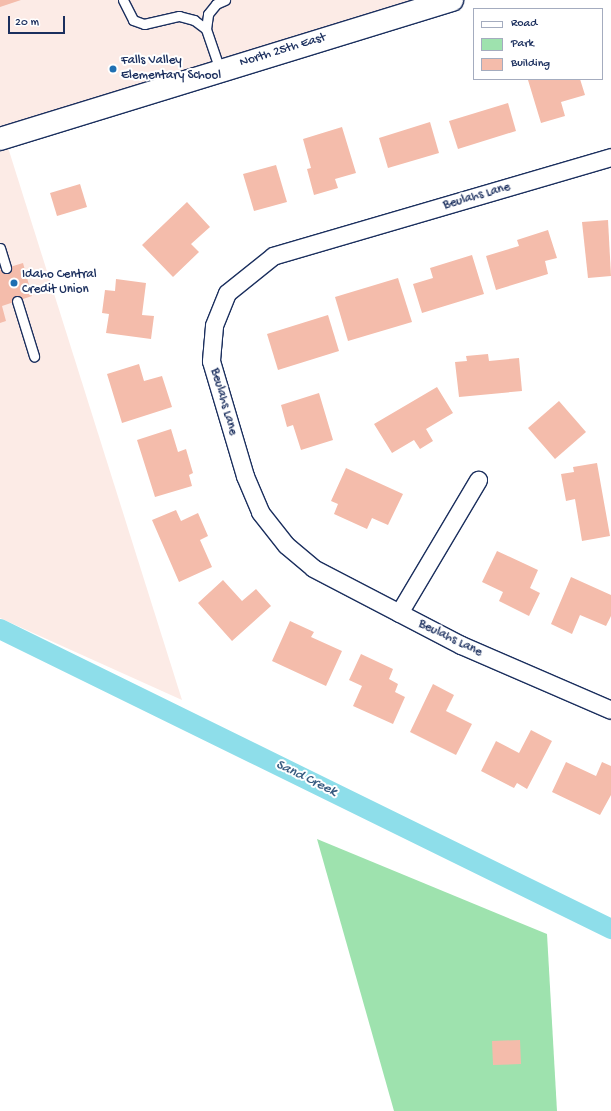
<!DOCTYPE html>
<style>
body{margin:0}
#map{position:relative;width:611px;height:1111px;overflow:hidden;background:#fff;font-family:"Gochi Hand",sans-serif}
div>[style]{position:absolute}
[style*='--x']{left:calc(var(--x)*1px);top:calc(var(--y)*1px);width:calc(var(--w)*1px);rotate:calc(var(--a)*1deg)}
.built>*{inset:0;background:#fcebe6}
.green>*{inset:0;background:#9ee2ae}
.canal>*{height:20px;margin:-10px;padding:0 10px;transform-origin:10px;border-radius:10px;background:#8edeea}
.building>*{inset:0;background:#f4bcab}
.roads{filter:drop-shadow(1px 0 #1b2f5e) drop-shadow(-1px 0 #1b2f5e) drop-shadow(0 1px #1b2f5e) drop-shadow(0 -1px #1b2f5e)}
.service>*{height:9px;margin:-4.5px;padding:0 4.5px;transform-origin:4.5px;border-radius:4.5px;background:#fff}
.minor>*{height:17px;margin:-8.5px;padding:0 8.5px;transform-origin:8.5px;border-radius:8.5px;background:#fff}
.primary>*{height:22px;margin:-11px;padding:0 11px;transform-origin:11px;border-radius:11px;background:#fff}
.dots>*{width:11px;height:11px;translate:-50% -50%;box-sizing:border-box;border:2px solid #fff;border-radius:50%}
span{translate:-50% -50%;white-space:nowrap;text-align:center;line-height:1.15;-webkit-text-stroke:4px #fff;paint-order:stroke}
.street-label{font-size:13px;color:#1b2f5e}
.poi-label{font-size:13px;color:#1b2f5e}
.left{translate:0 -50%;text-align:left}
.water-label{font-size:14px;color:#385b81;font-style:italic}
.legend{position:absolute;left:473px;top:8px;width:130px;height:72px;box-sizing:border-box;background:#fff;border:1px solid #a4acbf;margin:0;padding:5px 7px;list-style:none;font-size:12px;color:#1b2f5e}
.legend li{display:flex;align-items:center;gap:8px;height:20px}
.legend b{width:20px;border:1px solid #a4acbf}
.scale{position:absolute;left:8px;top:16px;width:57px;height:18px;box-sizing:border-box;border:2px solid #1b2f5e;border-top:0;padding-left:5px;font-size:12px;line-height:14px;white-space:nowrap;color:#1b2f5e;-webkit-text-stroke:3px #fff;paint-order:stroke}
</style>
<div id="map">
<div class="built">
<div style="clip-path:polygon(0 0,453px 0,0 138px)"></div>
<div style="clip-path:polygon(5px 138px,182px 700px,0 618px,0 139px)"></div>
</div>
<div class="green">
<div style="clip-path:polygon(317px 839px,547px 934px,557px 1111px,394px 1111px)"></div>
</div>
<div class="canal">
<div style="--x:0;--y:629;--w:681;--a:26.15"></div>
</div>
<div class="building">
<div style="clip-path:polygon(0 0,21px 0,0 7px)"></div>
<div style="clip-path:polygon(532px 79px,580px 79px,585px 95px,561px 102px,565px 116px,541px 123px,528px 80px)"></div>
<div style="clip-path:polygon(508px 103px,516px 131px,458px 149px,449px 121px)"></div>
<div style="clip-path:polygon(430px 122px,439px 153px,388px 168px,379px 138px)"></div>
<div style="clip-path:polygon(342px 127px,356px 173px,335px 179px,338px 188px,314px 195px,307px 169px,311px 168px,303px 139px)"></div>
<div style="clip-path:polygon(276px 165px,287px 202px,254px 211px,243px 174px)"></div>
<div style="clip-path:polygon(80px 184px,87px 207px,57px 216px,50px 193px)"></div>
<div style="clip-path:polygon(187px 202px,210px 227px,191px 244px,199px 252px,173px 277px,142px 245px)"></div>
<div style="clip-path:polygon(608px 220px,611px 276px,588px 278px,582px 222px)"></div>
<div style="clip-path:polygon(548px 230px,557px 258px,545px 261px,548px 274px,496px 290px,486px 256px,519px 246px,517px 240px)"></div>
<div style="clip-path:polygon(472px 255px,484px 294px,422px 313px,413px 284px,433px 278px,430px 268px)"></div>
<div style="clip-path:polygon(23px 263px,32px 296px,2px 306px,6px 321px,0 323px,0 270px)"></div>
<div style="clip-path:polygon(398px 278px,412px 322px,348px 341px,335px 297px)"></div>
<div style="clip-path:polygon(116px 279px,146px 283px,142px 315px,154px 316px,151px 339px,106px 333px,109px 314px,102px 313px,105px 290px,115px 291px)"></div>
<div style="clip-path:polygon(328px 315px,339px 351px,278px 370px,267px 334px)"></div>
<div style="clip-path:polygon(488px 354px,489px 361px,519px 358px,522px 391px,459px 397px,455px 362px,467px 361px,466px 356px)"></div>
<div style="clip-path:polygon(139px 364px,144px 381px,162px 376px,172px 407px,122px 423px,107px 374px)"></div>
<div style="clip-path:polygon(437px 387px,453px 413px,426px 429px,433px 441px,420px 449px,414px 440px,392px 453px,374px 424px)"></div>
<div style="clip-path:polygon(319px 393px,333px 440px,301px 450px,293px 425px,287px 427px,281px 405px)"></div>
<div style="clip-path:polygon(559px 401px,586px 432px,555px 459px,528px 428px)"></div>
<div style="clip-path:polygon(171px 429px,178px 452px,186px 449px,193px 473px,189px 475px,192px 486px,155px 497px,137px 440px)"></div>
<div style="clip-path:polygon(597px 463px,610px 536px,582px 541px,575px 499px,566px 501px,561px 474px,574px 472px,573px 467px)"></div>
<div style="clip-path:polygon(346px 468px,403px 494px,388px 525px,372px 518px,367px 529px,334px 514px,338px 504px,331px 501px)"></div>
<div style="clip-path:polygon(176px 510px,181px 521px,198px 513px,208px 536px,200px 540px,212px 567px,179px 582px,152px 520px)"></div>
<div style="clip-path:polygon(497px 551px,538px 570px,530px 588px,540px 593px,529px 616px,499px 601px,503px 592px,482px 582px)"></div>
<div style="clip-path:polygon(571px 577px,611px 595px,611px 616px,606px 626px,580px 615px,572px 634px,551px 624px)"></div>
<div style="clip-path:polygon(223px 580px,242px 601px,256px 589px,271px 606px,232px 641px,198px 603px)"></div>
<div style="clip-path:polygon(290px 621px,314px 632px,311px 637px,342px 651px,326px 686px,272px 661px)"></div>
<div style="clip-path:polygon(361px 654px,393px 669px,389px 679px,398px 684px,395px 692px,405px 697px,393px 724px,353px 706px,362px 686px,349px 680px)"></div>
<div style="clip-path:polygon(433px 684px,454px 695px,446px 711px,472px 724px,456px 755px,410px 732px)"></div>
<div style="clip-path:polygon(531px 730px,552px 741px,527px 789px,517px 783px,514px 788px,481px 771px,496px 741px,519px 753px)"></div>
<div style="clip-path:polygon(566px 762px,596px 776px,602px 762px,611px 766px,611px 795px,600px 815px,552px 792px)"></div>
<div style="clip-path:polygon(520px 1040px,521px 1064px,493px 1065px,492px 1041px)"></div>
</div>
<div class="roads">
<div class="service">
<div style="--x:123;--y:0;--w:22;--a:63"></div>
<div style="--x:133;--y:20;--w:12;--a:20"></div>
<div style="--x:144;--y:24;--w:36;--a:-13"></div>
<div style="--x:179;--y:16;--w:16;--a:15"></div>
<div style="--x:194;--y:20;--w:15;--a:37"></div>
<div style="--x:220;--y:70;--w:43;--a:-108.9"></div>
<div style="--x:206;--y:29;--w:15;--a:-82"></div>
<div style="--x:208;--y:14;--w:13;--a:-51"></div>
<div style="--x:216;--y:4;--w:10;--a:-24"></div>
<div style="--x:0;--y:248;--w:21;--a:73"></div>
<div style="--x:17;--y:301;--w:58;--a:72.8"></div>
</div>
<div class="minor">
<div style="--x:611;--y:157;--w:352;--a:163.7"></div>
<div style="--x:273;--y:256;--w:59;--a:141.2"></div>
<div style="--x:227;--y:293;--w:35;--a:112"></div>
<div style="--x:214;--y:326;--w:35;--a:95"></div>
<div style="--x:211;--y:361;--w:120;--a:73.5"></div>
<div style="--x:245;--y:476;--w:39;--a:67"></div>
<div style="--x:260;--y:512;--w:42;--a:51.8"></div>
<div style="--x:286;--y:545;--w:35;--a:40"></div>
<div style="--x:313;--y:568;--w:167;--a:27.5"></div>
<div style="--x:461;--y:645;--w:163;--a:23.4"></div>
<div style="--x:399;--y:613;--w:155;--a:-59.3"></div>
</div>
<div class="primary">
<div style="--x:0;--y:139;--w:473;--a:-17.1"></div>
</div>
</div>
<div class="dots">
<div style="left:113px;top:69px;background:#1f6fb2"></div>
<div style="left:14px;top:283px;background:#1f6fb2"></div>
</div>
<div class="street-label">
<span style="left:283px;top:51px;rotate:-17deg">North 25th East</span>
<span style="left:477px;top:197px;rotate:-16deg">Beulahs Lane</span>
<span style="left:223px;top:402px;rotate:74deg">Beulahs Lane</span>
<span style="left:450px;top:639px;rotate:26deg">Beulahs Lane</span>
</div>
<div class="poi-label">
<span class="left" style="left:121px;top:69px">Falls Valley<br>Elementary School</span>
<span class="left" style="left:22px;top:283px">Idaho Central<br>Credit Union</span>
</div>
<div class="water-label">
<span style="left:306px;top:779px;rotate:26deg">Sand Creek</span>
</div>
<ul class="legend">
<li><b style="height:5px;background:#fff"></b>Road</li>
<li><b style="height:11px;background:#9ee2ae"></b>Park</li>
<li><b style="height:11px;background:#f4bcab"></b>Building</li>
</ul>
<div class="scale">20 m</div>
</div>
